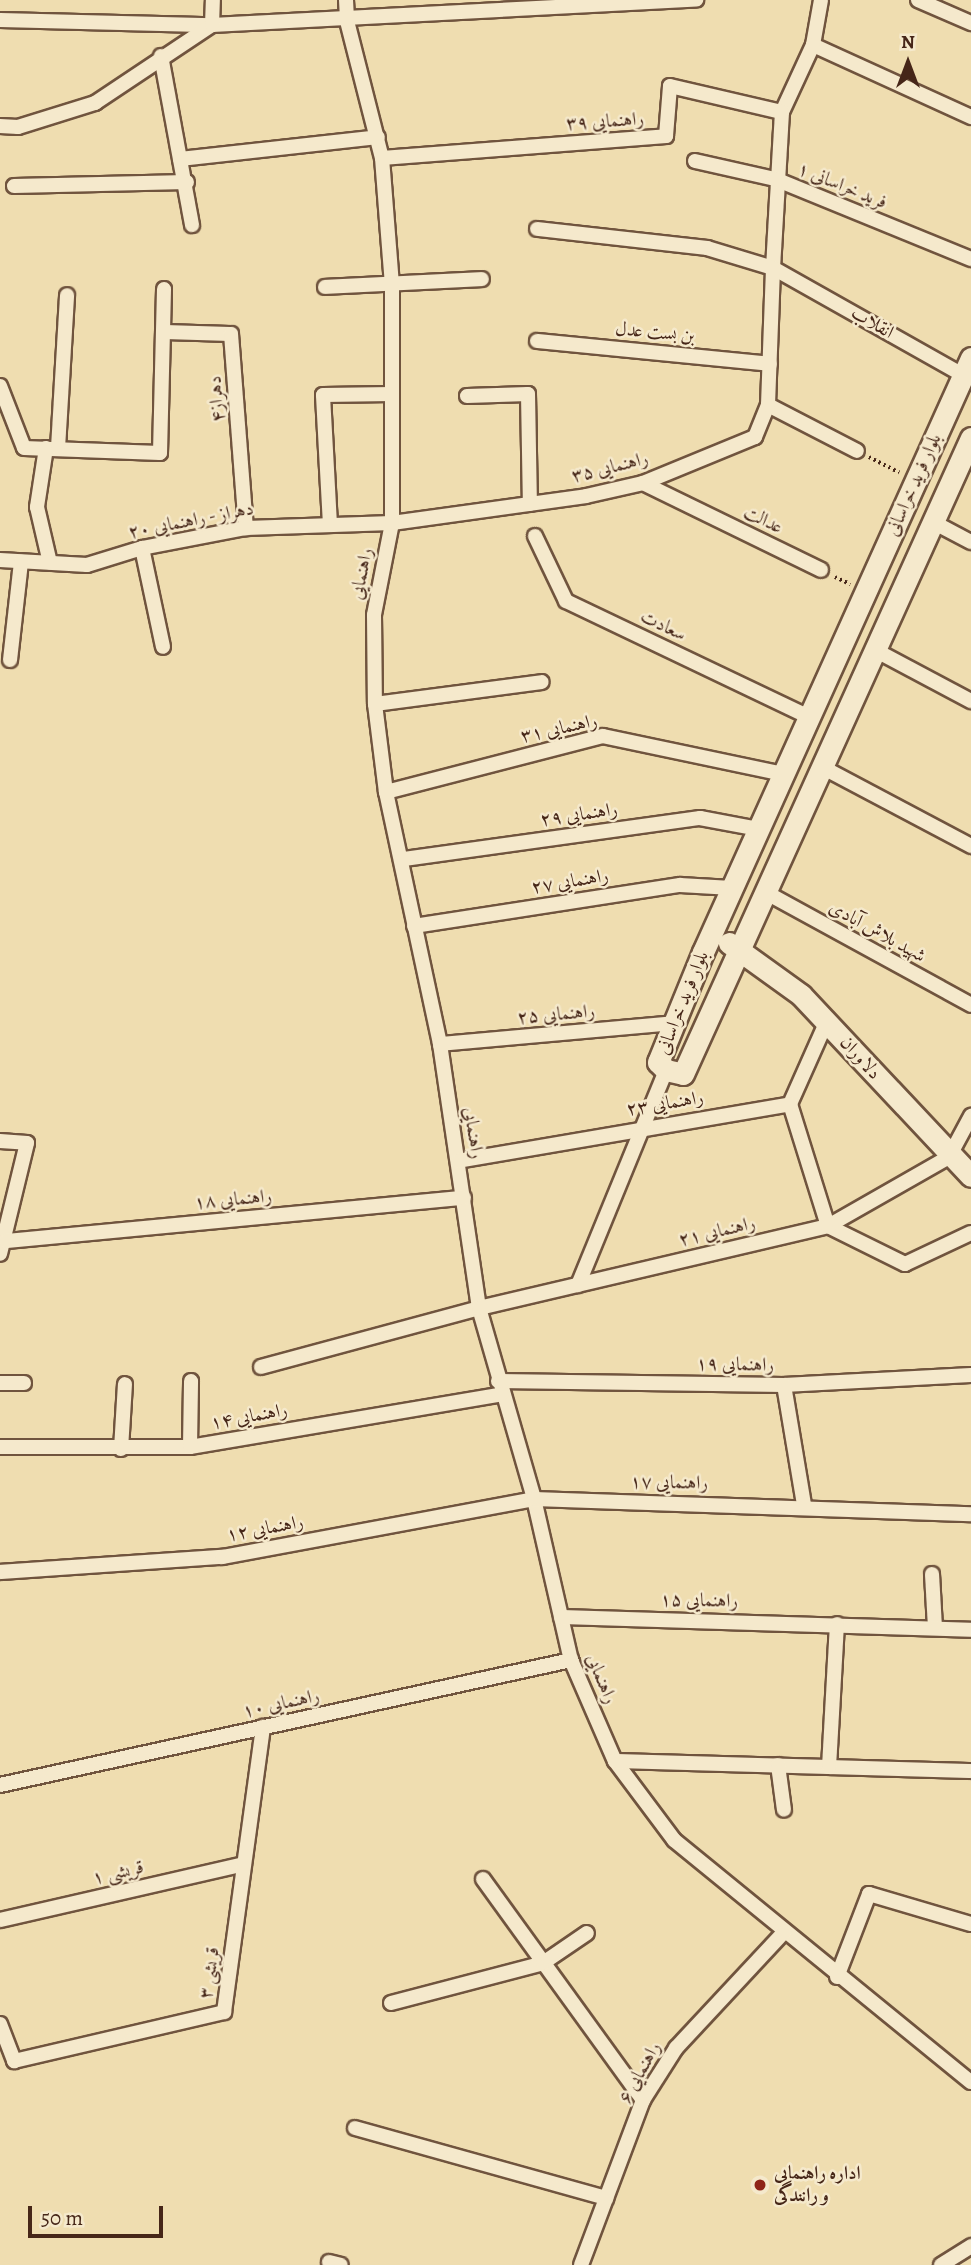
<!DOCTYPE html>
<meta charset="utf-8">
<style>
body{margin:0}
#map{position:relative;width:971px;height:2265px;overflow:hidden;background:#efddb0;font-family:Alegreya,Amiri,serif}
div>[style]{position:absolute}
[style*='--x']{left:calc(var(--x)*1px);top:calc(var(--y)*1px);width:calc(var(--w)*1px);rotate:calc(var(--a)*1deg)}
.path>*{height:3.5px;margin-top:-1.75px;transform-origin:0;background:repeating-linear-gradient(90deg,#462618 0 2px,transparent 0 5.5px)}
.roads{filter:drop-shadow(2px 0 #70543e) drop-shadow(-2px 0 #70543e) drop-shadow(0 2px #70543e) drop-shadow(0 -2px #70543e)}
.street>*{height:14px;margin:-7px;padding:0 7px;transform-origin:7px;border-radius:7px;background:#f5e9cc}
.secondary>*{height:21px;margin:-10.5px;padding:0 10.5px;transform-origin:10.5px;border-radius:10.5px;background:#f5e9cc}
.dots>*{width:19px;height:19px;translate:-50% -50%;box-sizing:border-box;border:4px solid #f5e9cc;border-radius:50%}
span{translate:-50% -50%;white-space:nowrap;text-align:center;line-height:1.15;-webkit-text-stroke:5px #f5e9cc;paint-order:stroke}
.street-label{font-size:19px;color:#462618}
.poi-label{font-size:19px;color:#462618;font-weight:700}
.left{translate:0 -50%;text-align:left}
.north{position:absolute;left:873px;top:28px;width:70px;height:70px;-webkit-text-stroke:5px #f5e9cc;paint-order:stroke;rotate:0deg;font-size:19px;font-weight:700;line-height:28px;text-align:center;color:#462618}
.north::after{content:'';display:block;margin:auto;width:24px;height:32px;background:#462618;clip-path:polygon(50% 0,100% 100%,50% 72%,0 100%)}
.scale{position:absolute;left:28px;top:2206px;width:135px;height:32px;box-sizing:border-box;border:4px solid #462618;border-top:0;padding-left:9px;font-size:21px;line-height:24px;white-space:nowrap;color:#462618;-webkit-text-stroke:5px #f5e9cc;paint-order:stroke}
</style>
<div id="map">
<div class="path">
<div style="--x:869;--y:457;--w:34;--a:27"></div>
<div style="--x:835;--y:577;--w:17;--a:25"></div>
</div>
<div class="roads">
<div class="street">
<div style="--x:346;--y:0;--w:21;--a:87"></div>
<div style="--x:347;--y:21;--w:141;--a:75.7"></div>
<div style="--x:382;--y:158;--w:127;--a:85.5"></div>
<div style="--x:392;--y:285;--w:238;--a:90"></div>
<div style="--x:392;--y:523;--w:94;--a:101.1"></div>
<div style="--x:374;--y:615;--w:89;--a:89.4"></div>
<div style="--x:375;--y:704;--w:89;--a:82.9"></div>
<div style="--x:386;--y:792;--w:258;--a:77.9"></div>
<div style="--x:440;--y:1044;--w:267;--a:81.6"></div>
<div style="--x:479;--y:1308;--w:199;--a:73.9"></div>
<div style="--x:534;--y:1499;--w:165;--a:77.1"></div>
<div style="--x:571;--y:1660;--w:110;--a:66.5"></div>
<div style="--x:615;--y:1761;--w:99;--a:53.2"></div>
<div style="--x:674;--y:1840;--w:383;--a:39.2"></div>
<div style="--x:821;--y:0;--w:46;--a:100.1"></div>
<div style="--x:813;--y:45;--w:174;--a:24.5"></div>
<div style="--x:918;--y:0;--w:58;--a:23.5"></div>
<div style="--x:0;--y:20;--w:212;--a:1.4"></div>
<div style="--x:212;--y:25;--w:485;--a:-3"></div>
<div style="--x:813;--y:45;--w:74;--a:114.8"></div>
<div style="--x:782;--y:112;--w:156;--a:93.3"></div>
<div style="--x:773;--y:268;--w:218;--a:29.4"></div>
<div style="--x:161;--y:56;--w:172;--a:79.6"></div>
<div style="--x:0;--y:126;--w:18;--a:3"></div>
<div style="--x:18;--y:127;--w:81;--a:-17.3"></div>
<div style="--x:95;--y:103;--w:141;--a:-33.7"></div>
<div style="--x:212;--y:25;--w:25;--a:-88"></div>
<div style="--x:382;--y:158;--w:285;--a:-4.4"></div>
<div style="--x:666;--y:136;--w:50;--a:-85.4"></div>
<div style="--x:670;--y:86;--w:115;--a:13.1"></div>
<div style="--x:180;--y:159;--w:199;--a:-6.3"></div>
<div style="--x:695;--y:161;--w:82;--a:12.7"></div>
<div style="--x:775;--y:179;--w:212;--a:22.2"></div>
<div style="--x:14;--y:186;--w:173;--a:-1.3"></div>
<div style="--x:325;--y:287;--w:157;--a:-2.9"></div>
<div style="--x:164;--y:332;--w:67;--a:1.7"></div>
<div style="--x:231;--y:334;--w:195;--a:85.6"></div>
<div style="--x:537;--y:341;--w:234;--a:5.6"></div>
<div style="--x:0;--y:386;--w:66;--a:68.8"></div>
<div style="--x:24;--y:448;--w:136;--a:2.1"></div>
<div style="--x:160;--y:453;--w:164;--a:-88.6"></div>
<div style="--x:467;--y:396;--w:61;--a:-1.9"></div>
<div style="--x:528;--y:394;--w:110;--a:89"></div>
<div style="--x:768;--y:405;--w:100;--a:27.3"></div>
<div style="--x:46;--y:448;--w:60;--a:98.7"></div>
<div style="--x:37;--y:507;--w:57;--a:76.9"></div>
<div style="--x:58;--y:448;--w:153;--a:-86.6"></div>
<div style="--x:643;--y:483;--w:198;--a:26"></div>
<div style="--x:933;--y:522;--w:43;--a:27.8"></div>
<div style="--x:330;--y:525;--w:130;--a:-93.1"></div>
<div style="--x:323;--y:395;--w:69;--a:-0.8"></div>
<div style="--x:535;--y:536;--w:72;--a:64.5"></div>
<div style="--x:566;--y:601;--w:269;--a:25.5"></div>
<div style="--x:142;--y:548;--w:101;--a:78"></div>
<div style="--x:0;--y:560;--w:87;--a:3.3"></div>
<div style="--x:87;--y:565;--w:58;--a:-17.2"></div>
<div style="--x:142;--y:548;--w:106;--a:-10.9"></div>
<div style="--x:246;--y:528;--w:146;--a:-2"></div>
<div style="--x:392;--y:523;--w:196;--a:-7.9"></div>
<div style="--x:586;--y:496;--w:58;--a:-12.8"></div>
<div style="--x:643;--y:483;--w:121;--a:-22.3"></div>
<div style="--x:755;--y:437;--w:35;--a:-68"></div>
<div style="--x:768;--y:405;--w:137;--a:-87.9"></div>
<div style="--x:773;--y:268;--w:69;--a:-163.1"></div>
<div style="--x:707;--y:248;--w:171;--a:-173.6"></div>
<div style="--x:875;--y:650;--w:109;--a:28"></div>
<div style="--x:10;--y:660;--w:99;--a:-83.6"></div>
<div style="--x:375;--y:704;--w:168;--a:-7.5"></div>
<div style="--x:822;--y:767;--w:169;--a:27.9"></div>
<div style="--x:386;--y:792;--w:224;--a:-14.5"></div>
<div style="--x:603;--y:736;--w:184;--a:11.9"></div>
<div style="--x:404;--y:859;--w:299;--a:-7.9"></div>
<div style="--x:700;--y:818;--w:59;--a:10.7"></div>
<div style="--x:765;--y:892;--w:235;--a:28.7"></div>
<div style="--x:414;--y:926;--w:269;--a:-8.8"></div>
<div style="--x:680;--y:885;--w:52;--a:3.3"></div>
<div style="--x:440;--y:1044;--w:236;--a:-5.1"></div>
<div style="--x:790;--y:1104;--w:128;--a:72.7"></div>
<div style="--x:828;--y:1226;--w:86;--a:26.3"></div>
<div style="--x:905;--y:1264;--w:73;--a:-25.2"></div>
<div style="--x:790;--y:1104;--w:91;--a:-66"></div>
<div style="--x:0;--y:1141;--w:27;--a:4"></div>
<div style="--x:27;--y:1143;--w:114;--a:103.7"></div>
<div style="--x:458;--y:1161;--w:337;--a:-9.7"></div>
<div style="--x:6;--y:1241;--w:460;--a:-5.4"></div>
<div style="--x:578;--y:1285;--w:232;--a:-67.7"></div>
<div style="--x:261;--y:1367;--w:226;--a:-15.1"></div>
<div style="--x:479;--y:1308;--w:359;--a:-13.2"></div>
<div style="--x:828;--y:1226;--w:139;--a:-29.7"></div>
<div style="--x:949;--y:1157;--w:47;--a:-61.8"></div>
<div style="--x:498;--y:1381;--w:286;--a:0.8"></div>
<div style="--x:784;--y:1385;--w:187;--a:-3.1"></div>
<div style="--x:0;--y:1383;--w:24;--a:0"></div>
<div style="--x:784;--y:1385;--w:122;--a:80.5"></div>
<div style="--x:0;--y:1447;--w:190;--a:0"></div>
<div style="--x:190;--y:1447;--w:316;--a:-9.6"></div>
<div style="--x:190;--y:1447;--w:66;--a:-89.1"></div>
<div style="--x:121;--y:1449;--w:65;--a:-86.5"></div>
<div style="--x:0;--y:1572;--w:223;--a:-3.9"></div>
<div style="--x:222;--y:1557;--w:317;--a:-10.5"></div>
<div style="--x:534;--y:1499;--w:437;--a:2"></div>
<div style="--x:932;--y:1574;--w:54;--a:86.8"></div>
<div style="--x:561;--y:1617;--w:410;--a:1.8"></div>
<div style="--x:615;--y:1761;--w:356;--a:1.6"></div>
<div style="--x:778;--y:1765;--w:45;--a:82.4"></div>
<div style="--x:829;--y:1767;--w:143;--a:-86.8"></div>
<div style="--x:0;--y:1785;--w:585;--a:-12.35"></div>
<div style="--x:483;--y:1879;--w:273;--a:54.1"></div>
<div style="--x:0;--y:1920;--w:250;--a:-12.9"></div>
<div style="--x:837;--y:1977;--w:89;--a:-68.9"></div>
<div style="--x:869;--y:1894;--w:106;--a:16.4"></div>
<div style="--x:391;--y:2003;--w:157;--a:-14.7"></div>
<div style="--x:543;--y:1963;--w:53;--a:-34.3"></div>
<div style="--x:0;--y:2024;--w:40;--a:69"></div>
<div style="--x:14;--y:2061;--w:216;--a:-13.1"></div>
<div style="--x:224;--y:2012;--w:288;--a:-82.2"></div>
<div style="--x:355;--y:2128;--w:261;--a:15.6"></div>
<div style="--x:329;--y:2262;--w:12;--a:14"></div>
<div style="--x:581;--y:2265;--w:176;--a:-69.4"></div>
<div style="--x:643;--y:2100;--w:62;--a:-57.6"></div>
<div style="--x:676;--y:2048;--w:158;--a:-47"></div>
<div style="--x:941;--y:2265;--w:36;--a:-32"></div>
</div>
<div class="secondary">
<div style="--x:971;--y:358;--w:652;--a:114.28"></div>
<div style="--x:703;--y:952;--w:119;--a:112.2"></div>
<div style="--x:658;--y:1062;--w:11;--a:45"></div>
<div style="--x:666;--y:1070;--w:17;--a:13"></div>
<div style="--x:683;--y:1074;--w:698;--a:-65.64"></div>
<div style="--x:729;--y:943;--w:89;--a:35.8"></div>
<div style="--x:801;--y:995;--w:248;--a:46.8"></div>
</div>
</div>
<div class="dots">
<div style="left:760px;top:2185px;background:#8f2418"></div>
</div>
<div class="street-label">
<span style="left:605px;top:122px;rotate:-4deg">راهنمایی ۳۹</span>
<span style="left:842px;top:186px;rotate:22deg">فرید خراسانی ۱</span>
<span style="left:872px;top:323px;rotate:30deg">انقلاب</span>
<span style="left:655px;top:333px;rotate:5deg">بن بست عدل</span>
<span style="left:217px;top:399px;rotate:-94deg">دهراز۴</span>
<span style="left:610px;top:468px;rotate:-14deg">راهنمایی ۳۵</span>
<span style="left:914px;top:485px;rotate:-66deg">بلوار فرید خراسانی</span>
<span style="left:763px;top:520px;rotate:26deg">عدالت</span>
<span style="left:191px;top:521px;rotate:-11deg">دهراز - راهنمایی ۲۰</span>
<span style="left:362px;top:574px;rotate:-79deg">راهنمایی</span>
<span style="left:663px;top:626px;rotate:25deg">سعادت</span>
<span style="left:559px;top:729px;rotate:-12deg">راهنمایی ۳۱</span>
<span style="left:579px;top:815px;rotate:-8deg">راهنمایی ۲۹</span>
<span style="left:570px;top:882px;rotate:-9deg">راهنمایی ۲۷</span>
<span style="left:877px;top:932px;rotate:29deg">شهید بلاش آبادی</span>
<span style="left:683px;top:1003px;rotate:-68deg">بلوار فرید خراسانی</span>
<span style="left:556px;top:1015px;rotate:-5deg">راهنمایی ۲۵</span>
<span style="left:860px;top:1058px;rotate:48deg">دلاوران</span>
<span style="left:665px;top:1104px;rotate:-9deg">راهنمایی ۲۳</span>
<span style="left:473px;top:1133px;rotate:81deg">راهنمایی</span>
<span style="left:233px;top:1200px;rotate:-5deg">راهنمایی ۱۸</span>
<span style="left:717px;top:1232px;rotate:-13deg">راهنمایی ۲۱</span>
<span style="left:735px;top:1365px;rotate:1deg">راهنمایی ۱۹</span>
<span style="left:249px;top:1417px;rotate:-10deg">راهنمایی ۱۴</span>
<span style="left:669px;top:1483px;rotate:1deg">راهنمایی ۱۷</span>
<span style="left:265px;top:1529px;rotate:-10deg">راهنمایی ۱۲</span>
<span style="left:699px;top:1601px;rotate:1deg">راهنمایی ۱۵</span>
<span style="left:601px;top:1679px;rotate:67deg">راهنمایی</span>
<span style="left:281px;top:1704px;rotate:-12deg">راهنمایی ۱۰</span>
<span style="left:118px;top:1873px;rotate:-13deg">قریشی ۱</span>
<span style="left:210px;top:1973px;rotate:-82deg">قریشی ۳</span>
<span style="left:640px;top:2073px;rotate:-61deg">راهنمایی ۶</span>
</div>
<div class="poi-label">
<span class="left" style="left:774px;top:2185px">اداره راهنمایی<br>و رانندگی</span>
</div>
<div class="north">N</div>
<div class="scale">50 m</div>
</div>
